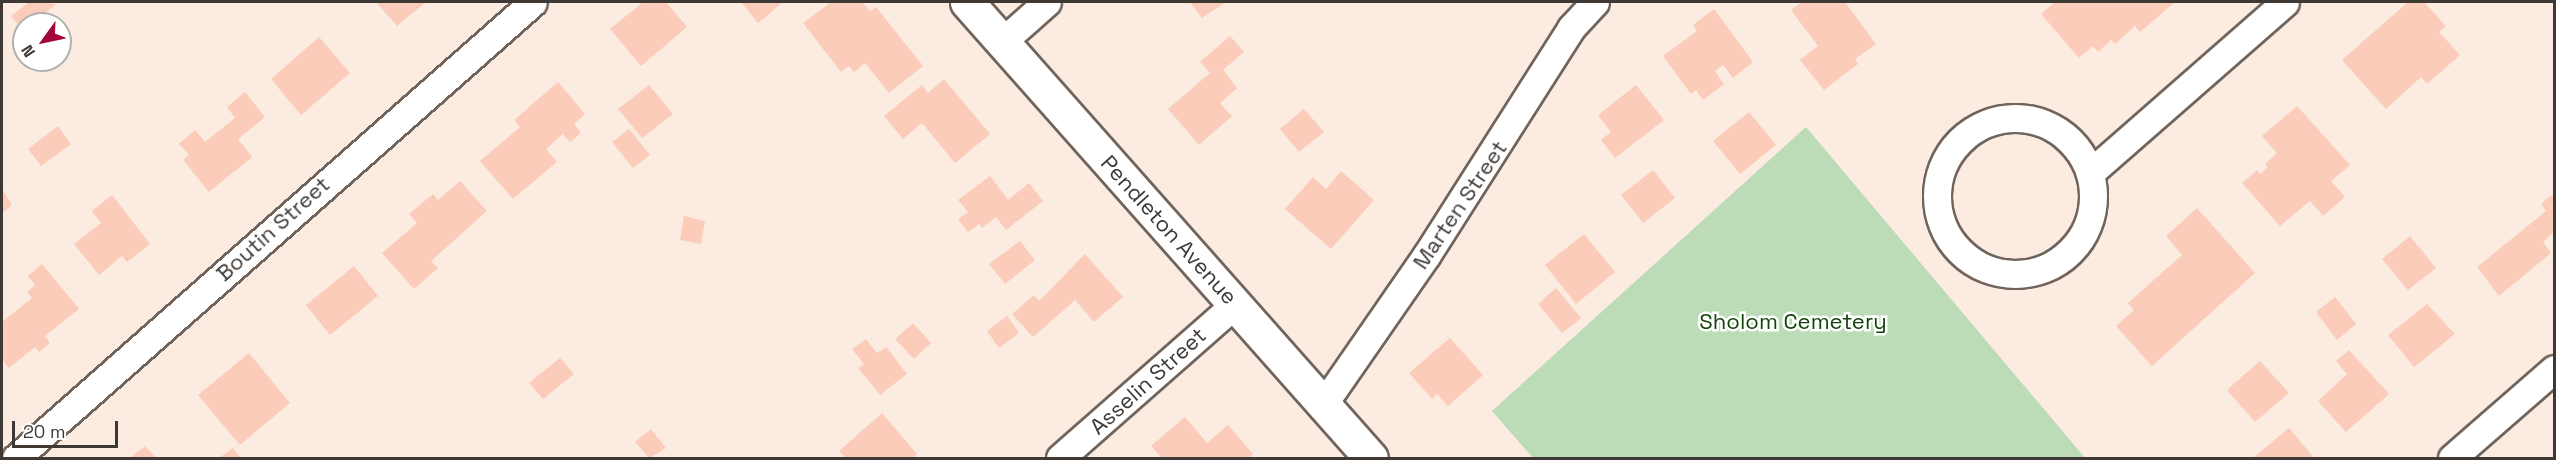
<!DOCTYPE html>
<style>
body{margin:0}
#map{position:relative;width:2556px;height:460px;overflow:hidden;background:#fbebe1;font-family:"Space Grotesk",sans-serif}
div>[style]{position:absolute}
[style*='--x']{left:calc(var(--x)*1px);top:calc(var(--y)*1px);width:calc(var(--w)*1px);rotate:calc(var(--a)*1deg)}
.green>*{inset:0;background:#bcdbb7}
.building>*{inset:0;background:#faccb9}
.roads{filter:drop-shadow(2px 0 #71645b) drop-shadow(-2px 0 #71645b) drop-shadow(0 2px #71645b) drop-shadow(0 -2px #71645b)}
.street>*{height:27px;margin:-13.5px;padding:0 13.5px;transform-origin:13.5px;border-radius:13.5px;background:#fff}
.street>.ring{margin:-13.5px;padding:0;box-sizing:content-box;background:none;border:27px solid #fff;border-radius:50%}
.secondary>*{height:33px;margin:-16.5px;padding:0 16.5px;transform-origin:16.5px;border-radius:16.5px;background:#fff}
span{translate:-50% -50%;white-space:nowrap;text-align:center;line-height:1.15;-webkit-text-stroke:5px #fff;paint-order:stroke}
.street-label{font-size:22px;color:#3f3935}
.park-label{font-size:22px;color:#114408}
.frame{position:absolute;inset:0;border:3px solid #3f3935;pointer-events:none}
.north{position:absolute;left:12px;top:12px;width:60px;height:60px;box-sizing:border-box;background:#fff;border:2px solid #b2b0ae;border-radius:50%;rotate:237deg;font-size:16px;font-weight:700;line-height:24px;text-align:center;color:#3f3935}
.north::after{content:'';display:block;margin:auto;width:21px;height:27px;background:#a4083a;clip-path:polygon(50% 0,100% 100%,50% 72%,0 100%)}
.scale{position:absolute;left:12px;top:421px;width:106px;height:27px;box-sizing:border-box;border:3px solid #3f3935;border-top:0;padding-left:8px;font-size:18px;line-height:21px;white-space:nowrap;color:#3f3935;-webkit-text-stroke:4px #fff;paint-order:stroke}
</style>
<div id="map">
<div class="green">
<div style="clip-path:polygon(1806px 127px,2085px 458px,1533px 458px,1492px 411px)"></div>
</div>
<div class="building">
<div style="clip-path:polygon(29px 2px,56px 4px,32px 24px,24px 24px,24px 32px,11px 16px)"></div>
<div style="clip-path:polygon(376px 2px,426px 2px,397px 26px)"></div>
<div style="clip-path:polygon(643px 2px,666px 2px,687px 27px,641px 66px,610px 29px)"></div>
<div style="clip-path:polygon(741px 2px,783px 2px,758px 23px)"></div>
<div style="clip-path:polygon(831px 2px,862px 2px,870px 11px,876px 7px,923px 66px,889px 93px,865px 63px,854px 72px,849px 66px,841px 72px,803px 23px)"></div>
<div style="clip-path:polygon(1190px 2px,1226px 2px,1202px 18px)"></div>
<div style="clip-path:polygon(1802px 2px,1845px 2px,1876px 44px,1855px 59px,1858px 64px,1824px 90px,1800px 60px,1818px 46px,1791px 10px)"></div>
<div style="clip-path:polygon(2055px 2px,2175px 2px,2140px 32px,2135px 26px,2115px 44px,2111px 40px,2098px 52px,2093px 46px,2079px 58px,2041px 14px)"></div>
<div style="clip-path:polygon(2408px 2px,2424px 2px,2446px 26px,2439px 32px,2460px 55px,2427px 84px,2421px 77px,2386px 109px,2342px 60px)"></div>
<div style="clip-path:polygon(1714px 9px,1753px 62px,1733px 78px,1723px 65px,1715px 71px,1724px 84px,1703px 100px,1696px 90px,1691px 94px,1663px 56px,1697px 31px,1693px 25px)"></div>
<div style="clip-path:polygon(1230px 36px,1244px 52px,1223px 70px,1237px 88px,1220px 103px,1232px 116px,1199px 145px,1168px 109px,1210px 73px,1200px 62px)"></div>
<div style="clip-path:polygon(319px 37px,350px 73px,301px 115px,271px 79px)"></div>
<div style="clip-path:polygon(944px 79px,990px 134px,955px 163px,922px 123px,903px 139px,884px 116px,922px 85px,928px 93px)"></div>
<div style="clip-path:polygon(558px 82px,585px 114px,574px 124px,581px 133px,570px 142px,563px 134px,546px 149px,557px 162px,513px 199px,480px 161px,520px 127px,514px 120px)"></div>
<div style="clip-path:polygon(649px 85px,673px 114px,642px 138px,618px 109px)"></div>
<div style="clip-path:polygon(1636px 85px,1664px 120px,1615px 158px,1601px 140px,1611px 132px,1598px 115px)"></div>
<div style="clip-path:polygon(245px 92px,265px 117px,238px 139px,252px 157px,209px 192px,183px 160px,189px 155px,179px 144px,195px 130px,205px 142px,235px 118px,227px 107px)"></div>
<div style="clip-path:polygon(2297px 106px,2350px 165px,2331px 181px,2345px 197px,2323px 216px,2310px 201px,2280px 226px,2242px 183px,2257px 170px,2260px 174px,2268px 167px,2265px 164px,2277px 153px,2262px 136px)"></div>
<div style="clip-path:polygon(1304px 109px,1324px 132px,1299px 152px,1280px 129px)"></div>
<div style="clip-path:polygon(1749px 112px,1776px 145px,1740px 174px,1713px 141px)"></div>
<div style="clip-path:polygon(58px 126px,71px 144px,41px 166px,28px 149px)"></div>
<div style="clip-path:polygon(629px 129px,650px 155px,633px 168px,612px 142px)"></div>
<div style="clip-path:polygon(1653px 170px,1675px 198px,1643px 223px,1621px 195px)"></div>
<div style="clip-path:polygon(1341px 171px,1374px 200px,1331px 249px,1285px 209px,1313px 177px,1326px 189px)"></div>
<div style="clip-path:polygon(990px 176px,1008px 200px,1029px 183px,1043px 201px,1006px 230px,996px 217px,982px 228px,979px 224px,968px 232px,958px 219px,968px 212px,958px 200px)"></div>
<div style="clip-path:polygon(460px 181px,487px 211px,431px 261px,438px 268px,414px 289px,382px 253px,417px 223px,409px 214px,433px 194px,438px 200px)"></div>
<div style="clip-path:polygon(2px 189px,12px 205px,2px 213px)"></div>
<div style="clip-path:polygon(2554px 193px,2554px 232px,2543px 242px,2551px 253px,2499px 296px,2477px 267px,2546px 211px,2541px 204px)"></div>
<div style="clip-path:polygon(112px 195px,150px 244px,127px 262px,122px 256px,99px 275px,74px 244px,101px 223px,92px 211px)"></div>
<div style="clip-path:polygon(2197px 208px,2255px 273px,2152px 366px,2116px 326px,2134px 310px,2128px 303px,2182px 255px,2166px 236px)"></div>
<div style="clip-path:polygon(684px 216px,705px 221px,701px 244px,680px 240px)"></div>
<div style="clip-path:polygon(1584px 234px,1615px 272px,1576px 304px,1545px 265px)"></div>
<div style="clip-path:polygon(2410px 236px,2436px 268px,2408px 290px,2382px 259px)"></div>
<div style="clip-path:polygon(1020px 241px,1035px 260px,1005px 284px,989px 264px)"></div>
<div style="clip-path:polygon(1085px 254px,1123px 297px,1094px 322px,1075px 300px,1033px 337px,1012px 314px,1034px 295px,1039px 301px)"></div>
<div style="clip-path:polygon(42px 264px,79px 309px,45px 336px,50px 343px,39px 352px,35px 347px,9px 368px,2px 359px,2px 322px,32px 298px,27px 292px,35px 285px,28px 276px)"></div>
<div style="clip-path:polygon(354px 266px,378px 296px,330px 335px,306px 305px)"></div>
<div style="clip-path:polygon(1556px 288px,1581px 318px,1562px 333px,1538px 304px)"></div>
<div style="clip-path:polygon(2335px 297px,2356px 324px,2337px 340px,2316px 312px)"></div>
<div style="clip-path:polygon(2427px 304px,2455px 334px,2414px 367px,2388px 335px)"></div>
<div style="clip-path:polygon(1007px 316px,1019px 333px,999px 348px,987px 331px)"></div>
<div style="clip-path:polygon(913px 323px,931px 343px,914px 359px,895px 339px)"></div>
<div style="clip-path:polygon(1450px 338px,1483px 375px,1448px 406px,1437px 394px,1432px 399px,1409px 373px)"></div>
<div style="clip-path:polygon(866px 339px,877px 353px,886px 347px,907px 374px,880px 395px,858px 368px,864px 364px,852px 349px)"></div>
<div style="clip-path:polygon(2349px 350px,2389px 394px,2346px 432px,2318px 401px,2347px 374px,2336px 361px)"></div>
<div style="clip-path:polygon(249px 353px,290px 403px,240px 445px,198px 395px)"></div>
<div style="clip-path:polygon(560px 358px,574px 374px,543px 399px,529px 383px)"></div>
<div style="clip-path:polygon(2260px 361px,2289px 393px,2255px 422px,2227px 390px)"></div>
<div style="clip-path:polygon(882px 413px,917px 454px,912px 458px,846px 458px,839px 451px)"></div>
<div style="clip-path:polygon(1185px 417px,1207px 443px,1228px 425px,1253px 454px,1248px 458px,1162px 458px,1151px 446px)"></div>
<div style="clip-path:polygon(2289px 428px,2314px 458px,2253px 458px)"></div>
<div style="clip-path:polygon(651px 429px,666px 448px,649px 458px,635px 442px)"></div>
<div style="clip-path:polygon(145px 446px,156px 458px,130px 458px)"></div>
<div style="clip-path:polygon(233px 448px,241px 458px,219px 458px)"></div>
</div>
<div class="roads">
<div class="street">
<div style="--x:1002;--y:42;--w:60;--a:-41.6"></div>
<div class="ring" style="left:1937px;top:118px;width:129px;height:129px"></div>
<div style="--x:2090;--y:173;--w:259;--a:-41.2"></div>
<div style="--x:1322;--y:406;--w:183;--a:-55.3"></div>
<div style="--x:1426;--y:256;--w:270;--a:-57.5"></div>
<div style="--x:1571;--y:28;--w:35;--a:-47"></div>
<div style="--x:16;--y:458;--w:689;--a:-41.41"></div>
<div style="--x:1060;--y:458;--w:233;--a:-41.3"></div>
<div style="--x:2452;--y:458;--w:135;--a:-41.1"></div>
</div>
<div class="secondary">
<div style="--x:967;--y:2;--w:609;--a:48.46"></div>
</div>
</div>
<div class="street-label">
<span style="left:1460px;top:205px;rotate:-56deg">Marten Street</span>
<span style="left:273px;top:229px;rotate:-42deg">Boutin Street</span>
<span style="left:1169px;top:230px;rotate:48deg">Pendleton Avenue</span>
<span style="left:1148px;top:381px;rotate:-42deg">Asselin Street</span>
</div>
<div class="park-label">
<span style="left:1793px;top:322px">Sholom Cemetery</span>
</div>
<div class="frame"></div>
<div class="north">N</div>
<div class="scale">20 m</div>
</div>
